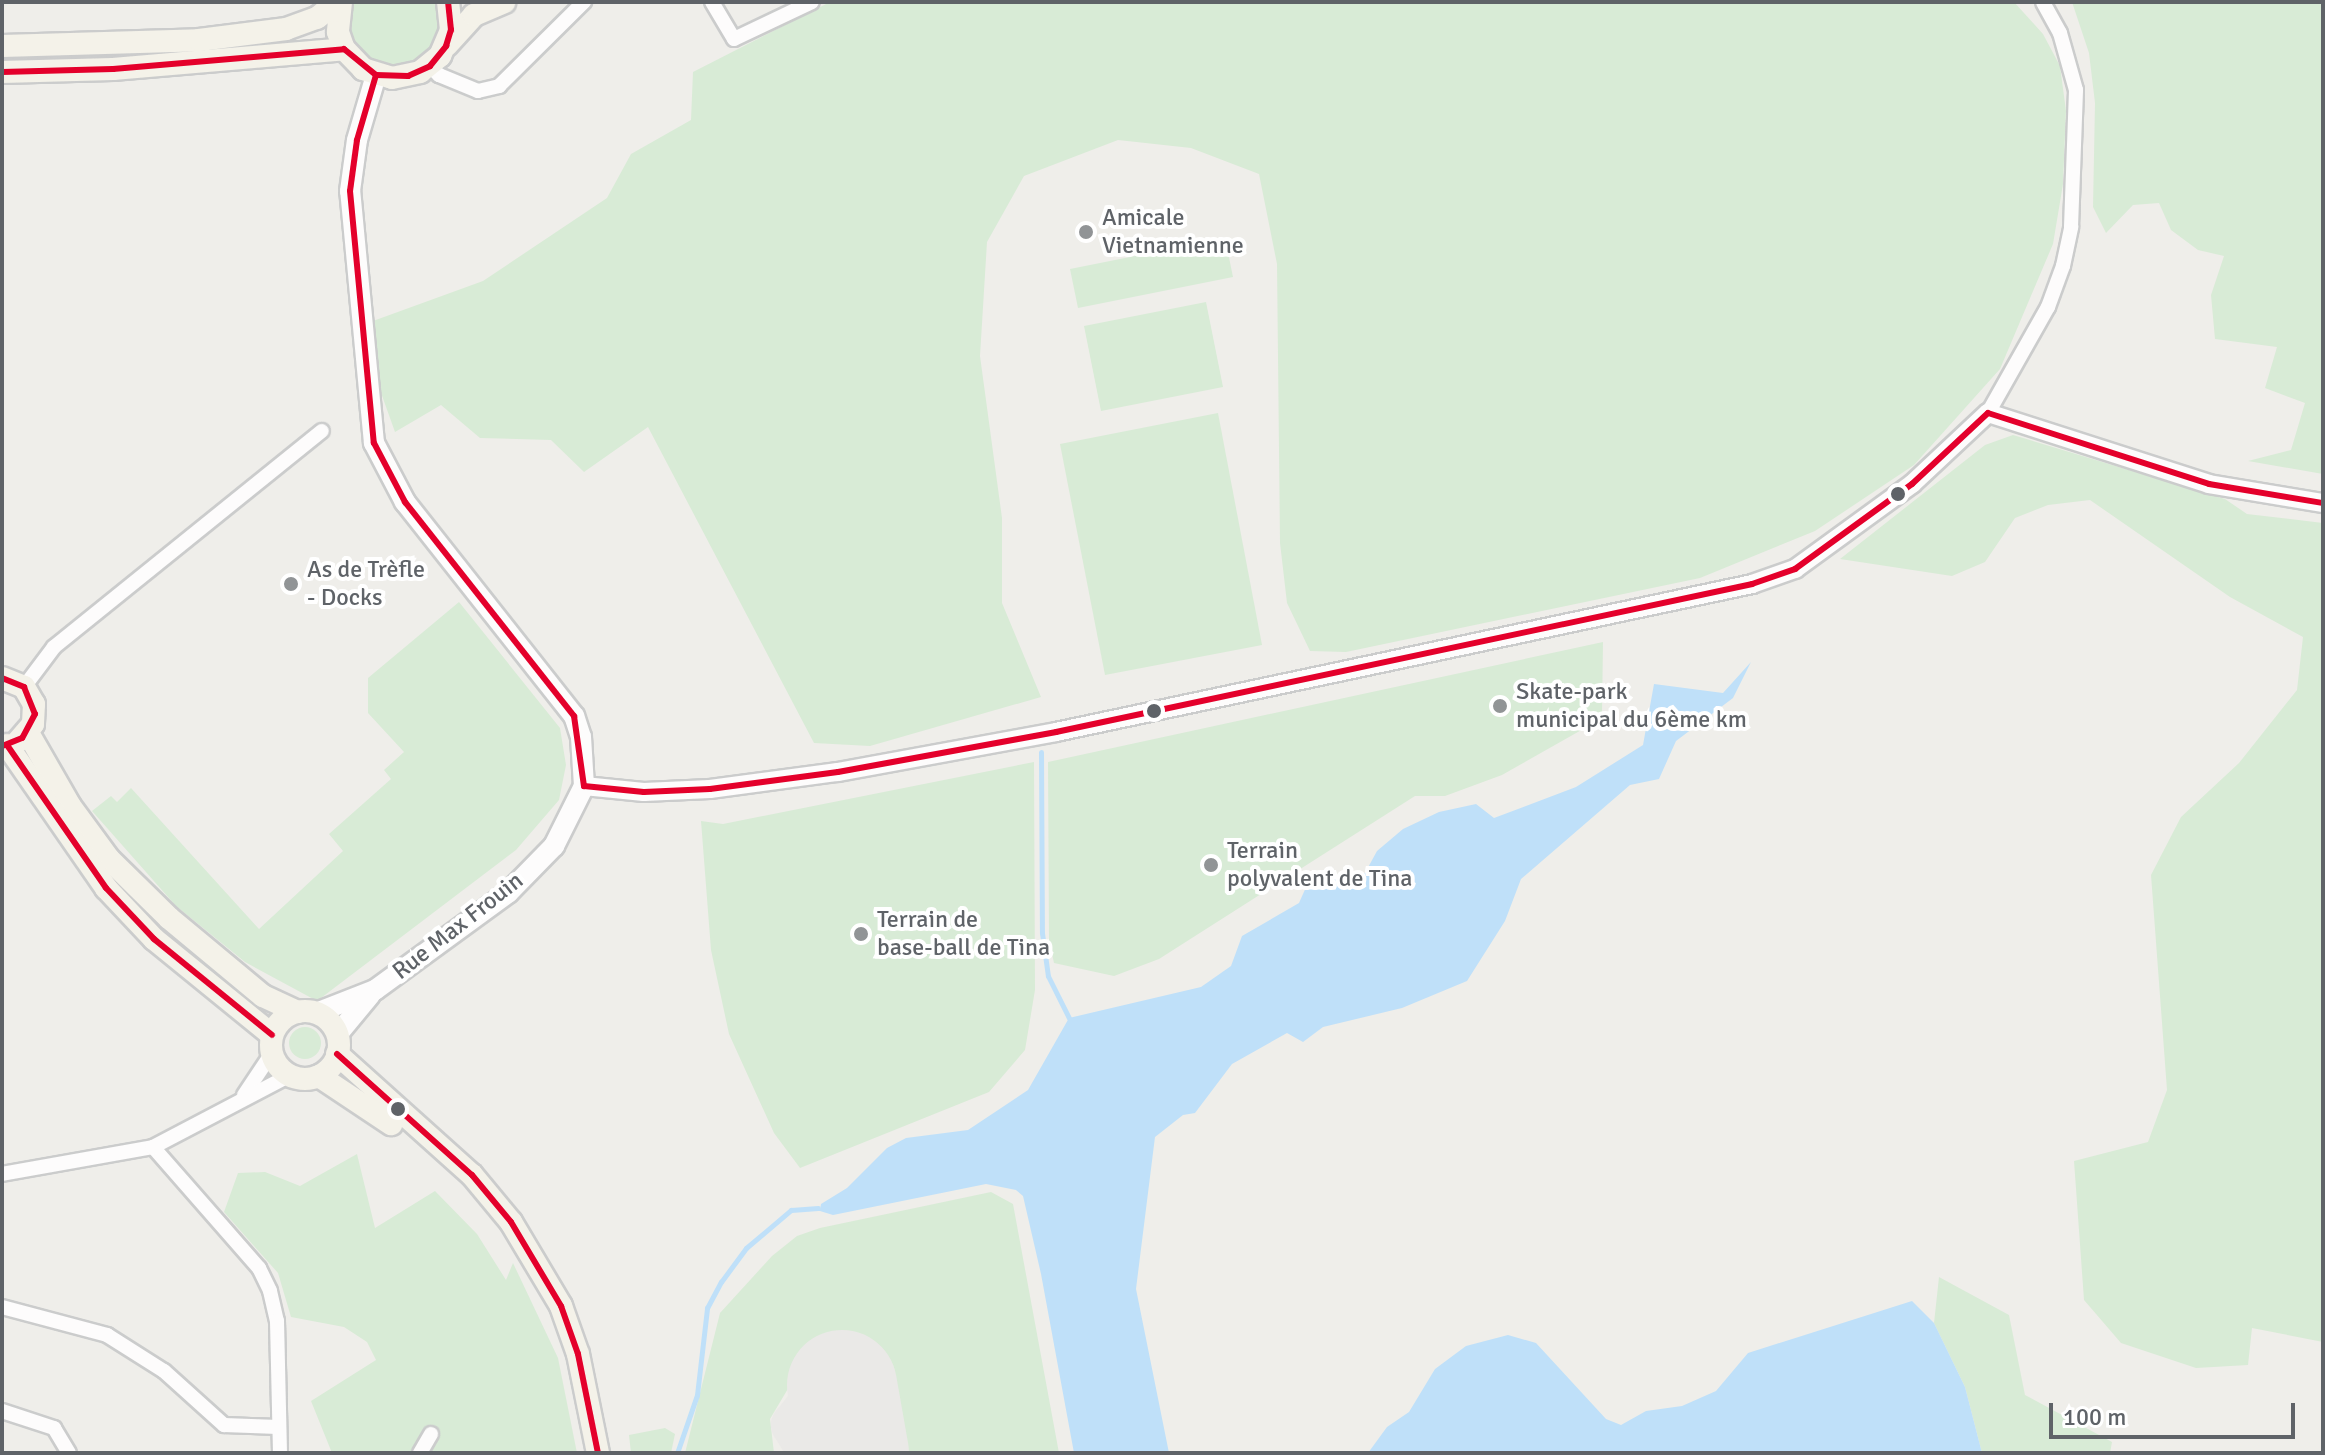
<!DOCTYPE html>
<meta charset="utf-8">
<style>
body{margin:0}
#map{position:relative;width:2325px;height:1455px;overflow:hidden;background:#efeeea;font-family:Signika,sans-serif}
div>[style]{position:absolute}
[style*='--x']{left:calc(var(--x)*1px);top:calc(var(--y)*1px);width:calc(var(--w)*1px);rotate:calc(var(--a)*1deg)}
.green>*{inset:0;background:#d8ebd6}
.round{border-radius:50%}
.water>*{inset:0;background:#bfe0f9}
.stream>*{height:5px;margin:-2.5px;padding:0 2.5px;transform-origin:2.5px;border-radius:2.5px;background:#bfe0f9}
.taxiway>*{height:44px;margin:-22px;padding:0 22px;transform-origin:22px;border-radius:22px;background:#eae9e7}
.runway>*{height:110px;margin:-55px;padding:0 55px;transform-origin:55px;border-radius:55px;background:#eae9e7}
.roads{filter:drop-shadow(2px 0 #cbcccc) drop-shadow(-2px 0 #cbcccc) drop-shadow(0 2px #cbcccc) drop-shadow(0 -2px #cbcccc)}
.minor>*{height:14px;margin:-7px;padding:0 7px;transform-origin:7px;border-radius:7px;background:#fdfcfc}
.tertiary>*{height:18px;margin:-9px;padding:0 9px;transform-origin:9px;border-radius:9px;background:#fdfcfc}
.secondary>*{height:20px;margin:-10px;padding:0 10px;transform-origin:10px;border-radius:10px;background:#fdfcfc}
.primary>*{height:22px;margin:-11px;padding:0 11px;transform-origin:11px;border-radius:11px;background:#f4f2e9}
.primary>.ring{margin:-11px;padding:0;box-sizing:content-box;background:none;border:22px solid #f4f2e9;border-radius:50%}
.bus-1>*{height:6px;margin:-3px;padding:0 3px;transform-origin:3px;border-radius:3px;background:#e4002b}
.dots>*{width:22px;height:22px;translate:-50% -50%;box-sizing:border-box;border:4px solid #fff;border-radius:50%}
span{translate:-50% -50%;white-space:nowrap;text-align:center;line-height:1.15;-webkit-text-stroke:8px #fff;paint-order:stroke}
.poi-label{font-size:24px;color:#5f6368}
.left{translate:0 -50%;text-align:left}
.street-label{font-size:24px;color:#5f6368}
.frame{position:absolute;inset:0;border:4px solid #5f6368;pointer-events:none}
.scale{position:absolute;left:2049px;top:1403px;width:246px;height:36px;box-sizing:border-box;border:4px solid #5f6368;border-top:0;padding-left:10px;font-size:24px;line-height:28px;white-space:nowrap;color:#5f6368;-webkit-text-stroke:6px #fff;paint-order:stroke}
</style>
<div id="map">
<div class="green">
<div style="clip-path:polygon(352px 2px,440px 2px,444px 20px,435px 52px,407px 70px,364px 60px,348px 35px)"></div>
<div style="clip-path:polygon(830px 2px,2014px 2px,2043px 34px,2060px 66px,2066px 111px,2063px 184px,2053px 244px,2000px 369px,1914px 465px,1815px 531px,1700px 578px,1346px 652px,1310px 651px,1287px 603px,1280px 543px,1277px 264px,1259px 174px,1191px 148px,1118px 140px,1024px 176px,987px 242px,980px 356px,1002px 518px,1002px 603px,1041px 697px,870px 746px,814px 743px,648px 427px,584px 472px,551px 440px,480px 438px,441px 405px,395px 432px,380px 390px,373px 321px,483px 281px,607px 198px,631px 154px,691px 120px,693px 72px)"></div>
<div style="clip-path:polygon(2072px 2px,2323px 2px,2323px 474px,2248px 461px,2291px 450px,2305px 403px,2265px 388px,2277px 347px,2215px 339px,2211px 295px,2224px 256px,2198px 250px,2171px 230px,2159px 203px,2133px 205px,2106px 233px,2093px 207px,2095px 103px,2089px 53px)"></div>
<div style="clip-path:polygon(1225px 238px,1233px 277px,1078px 308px,1070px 269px)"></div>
<div style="clip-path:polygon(1206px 302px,1223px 387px,1101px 411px,1084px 326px)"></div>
<div style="clip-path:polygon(1218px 413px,1262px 645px,1105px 675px,1060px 444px)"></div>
<div style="clip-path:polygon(2013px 435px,2225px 499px,2247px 514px,2323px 523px,2323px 1342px,2252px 1328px,2248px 1365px,2196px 1368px,2121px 1343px,2084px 1300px,2074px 1161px,2148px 1142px,2167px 1090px,2151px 875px,2181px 817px,2239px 763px,2297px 690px,2303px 637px,2230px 597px,2090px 500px,2048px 505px,2015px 518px,1985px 562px,1952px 576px,1840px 559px,1985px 445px)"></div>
<div style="clip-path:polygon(459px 602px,560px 728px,566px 765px,559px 800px,516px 850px,317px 1001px,245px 962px,176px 906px,92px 811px,111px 796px,117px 802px,131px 788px,259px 929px,343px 851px,329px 834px,391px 779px,384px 770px,404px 752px,368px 713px,368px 678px)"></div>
<div style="clip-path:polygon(1603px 642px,1602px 713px,1585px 728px,1502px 775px,1445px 796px,1415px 796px,1159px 959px,1114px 976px,1054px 963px,1049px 941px,1048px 762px)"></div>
<div style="clip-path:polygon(1034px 762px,1035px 990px,1025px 1050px,989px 1092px,800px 1168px,774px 1133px,729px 1034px,711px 950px,701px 821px,723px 824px)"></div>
<div class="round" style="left:289px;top:1027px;width:32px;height:32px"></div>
<div style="clip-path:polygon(357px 1154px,375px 1228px,435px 1191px,477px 1234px,506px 1280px,513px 1263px,558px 1358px,577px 1453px,332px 1453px,311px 1401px,376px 1360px,367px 1342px,344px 1327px,291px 1317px,278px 1273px,224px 1212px,238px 1173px,265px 1172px,300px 1186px)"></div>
<div style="clip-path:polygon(991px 1192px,1013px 1204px,1059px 1453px,894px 1453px,878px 1368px,789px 1387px,770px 1419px,774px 1453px,685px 1453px,720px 1313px,772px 1256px,797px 1236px,820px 1228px)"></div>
<div style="clip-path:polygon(1939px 1277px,2009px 1315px,2025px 1395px,2112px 1442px,2110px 1453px,1982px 1453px,1965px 1387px,1934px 1323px)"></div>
<div style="clip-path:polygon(665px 1428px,675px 1434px,671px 1453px,631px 1453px,629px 1435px)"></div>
</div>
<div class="water">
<div style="clip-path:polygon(1751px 662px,1733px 698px,1676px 741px,1659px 779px,1630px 785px,1521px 879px,1505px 921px,1467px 981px,1402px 1008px,1323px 1027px,1303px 1042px,1287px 1033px,1232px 1064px,1195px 1113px,1183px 1115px,1155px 1137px,1136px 1289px,1169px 1453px,1074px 1453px,1041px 1274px,1023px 1196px,1016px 1190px,986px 1184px,833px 1215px,820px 1211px,821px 1204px,847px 1188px,887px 1148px,906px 1138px,968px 1130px,1028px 1090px,1069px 1018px,1201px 987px,1231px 966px,1242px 936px,1299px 903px,1307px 885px,1365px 873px,1377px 851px,1403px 829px,1439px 812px,1476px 804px,1494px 818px,1576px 787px,1643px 745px,1654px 684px,1723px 693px)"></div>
<div style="clip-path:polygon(1912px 1301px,1934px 1323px,1965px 1387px,1982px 1453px,1368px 1453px,1387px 1427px,1409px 1412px,1435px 1369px,1466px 1346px,1508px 1335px,1536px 1343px,1606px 1419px,1621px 1425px,1646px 1411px,1682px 1406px,1716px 1391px,1748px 1353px)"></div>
</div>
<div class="stream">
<div style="--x:1041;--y:752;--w:181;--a:89.7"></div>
<div style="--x:1042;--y:933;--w:43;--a:82.1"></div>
<div style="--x:1048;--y:976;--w:47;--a:63.4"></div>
<div style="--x:677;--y:1453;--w:61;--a:-71"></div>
<div style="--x:697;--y:1395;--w:88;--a:-83.4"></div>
<div style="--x:707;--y:1308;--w:30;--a:-62"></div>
<div style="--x:721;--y:1282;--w:42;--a:-53.7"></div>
<div style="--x:746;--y:1248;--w:59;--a:-40.2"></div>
<div style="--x:791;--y:1210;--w:27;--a:-4"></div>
</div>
<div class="taxiway">
<div style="--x:810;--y:1453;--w:33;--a:-121"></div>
<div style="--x:793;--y:1425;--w:19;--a:-51"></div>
<div style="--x:805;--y:1410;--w:19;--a:-21"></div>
<div style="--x:823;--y:1403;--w:34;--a:27"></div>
<div style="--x:853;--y:1418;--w:21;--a:65"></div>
<div style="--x:862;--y:1437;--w:16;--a:97"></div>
</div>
<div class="runway">
<div style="--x:842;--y:1385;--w:69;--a:80"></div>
</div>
<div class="roads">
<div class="minor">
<div style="--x:712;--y:2;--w:43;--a:59.3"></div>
<div style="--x:734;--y:39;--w:86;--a:-25.4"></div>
<div style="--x:430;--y:66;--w:13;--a:45"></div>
<div style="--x:439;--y:75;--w:42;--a:22.3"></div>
<div style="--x:478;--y:91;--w:22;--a:-13"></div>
<div style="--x:499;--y:86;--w:120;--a:-44.7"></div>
<div style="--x:1988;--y:413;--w:122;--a:-60.5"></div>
<div style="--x:2048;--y:307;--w:44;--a:-69.9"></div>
<div style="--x:2063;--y:266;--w:40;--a:-78"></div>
<div style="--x:2071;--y:227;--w:137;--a:-87.9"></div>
<div style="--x:2076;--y:90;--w:59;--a:-105.7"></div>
<div style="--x:2060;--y:33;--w:35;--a:-119"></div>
<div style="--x:24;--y:687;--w:50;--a:-53.1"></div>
<div style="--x:54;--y:647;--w:344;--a:-38.9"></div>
<div style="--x:244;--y:1095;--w:50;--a:-56.3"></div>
<div style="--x:153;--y:1147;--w:161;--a:48.8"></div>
<div style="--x:259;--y:1268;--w:25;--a:64"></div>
<div style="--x:270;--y:1291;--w:31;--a:77"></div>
<div style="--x:277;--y:1321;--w:132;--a:88.7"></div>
<div style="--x:2;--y:1174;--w:153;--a:-10.1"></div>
<div style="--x:153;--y:1147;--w:155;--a:-27.7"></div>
<div style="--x:2;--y:1307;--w:109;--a:14.9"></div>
<div style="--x:107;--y:1335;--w:67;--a:32.3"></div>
<div style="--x:164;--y:1371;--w:81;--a:42"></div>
<div style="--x:224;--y:1425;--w:54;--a:2.1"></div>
<div style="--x:2;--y:1411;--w:55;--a:18.1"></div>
<div style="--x:54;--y:1428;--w:29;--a:59"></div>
<div style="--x:420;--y:1453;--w:22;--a:-60"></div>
</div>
<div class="tertiary">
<div style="--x:584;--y:786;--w:60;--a:5.7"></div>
<div style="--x:644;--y:792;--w:66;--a:-2.6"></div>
<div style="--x:710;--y:789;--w:129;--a:-7.6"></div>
<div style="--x:838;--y:772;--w:222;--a:-10.4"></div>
<div style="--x:1056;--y:732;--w:712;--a:-12"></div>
<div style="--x:1752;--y:584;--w:46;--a:-19.2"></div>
<div style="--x:1795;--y:569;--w:145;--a:-36"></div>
<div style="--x:1912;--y:484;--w:104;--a:-43.1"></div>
<div style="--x:1988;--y:413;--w:232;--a:17.8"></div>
<div style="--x:2209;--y:484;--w:116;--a:9.5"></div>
</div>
<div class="secondary">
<div style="--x:316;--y:1013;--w:63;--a:-21.3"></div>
<div style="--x:375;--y:990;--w:165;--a:-36.1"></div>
<div style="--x:508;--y:893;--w:66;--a:-45.6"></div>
<div style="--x:554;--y:846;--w:67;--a:-63.4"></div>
<div style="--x:584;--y:786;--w:49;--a:-93.5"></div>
<div style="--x:581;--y:737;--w:22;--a:-108"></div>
<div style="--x:574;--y:716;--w:273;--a:-128.3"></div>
<div style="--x:405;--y:502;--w:67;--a:-117.7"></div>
<div style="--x:374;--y:443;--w:253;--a:-95.4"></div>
<div style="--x:350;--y:191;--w:51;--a:-82.2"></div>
<div style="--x:357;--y:140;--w:68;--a:-73.7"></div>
<div style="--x:337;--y:1035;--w:52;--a:-50.5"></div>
</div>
<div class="primary">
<div style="--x:341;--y:2;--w:30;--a:96"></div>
<div style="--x:338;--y:32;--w:18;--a:71"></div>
<div style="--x:344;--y:49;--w:28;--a:46"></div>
<div style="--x:363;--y:69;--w:30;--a:17"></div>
<div style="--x:392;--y:78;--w:29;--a:-12"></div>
<div style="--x:420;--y:72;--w:26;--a:-39"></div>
<div style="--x:440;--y:56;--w:28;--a:-67"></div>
<div style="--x:451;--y:30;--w:28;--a:-96"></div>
<div style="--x:447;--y:45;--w:40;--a:-48"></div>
<div style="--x:474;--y:15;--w:33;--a:-23"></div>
<div style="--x:2;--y:46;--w:197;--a:-1.7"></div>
<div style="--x:199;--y:40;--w:88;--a:-7.2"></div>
<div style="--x:286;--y:29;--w:33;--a:-20"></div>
<div style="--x:317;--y:18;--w:26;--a:-39"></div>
<div style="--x:2;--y:72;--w:111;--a:-1.5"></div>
<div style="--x:113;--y:69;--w:232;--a:-4.9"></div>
<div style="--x:2;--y:678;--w:24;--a:22"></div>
<div style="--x:24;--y:687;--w:20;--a:60"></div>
<div style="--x:34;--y:704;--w:20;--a:93"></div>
<div style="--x:33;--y:724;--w:23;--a:131"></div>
<div style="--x:28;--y:733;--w:84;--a:60.1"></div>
<div style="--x:70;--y:806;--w:66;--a:53.7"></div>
<div style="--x:109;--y:859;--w:84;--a:44.5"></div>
<div style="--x:169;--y:918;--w:122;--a:39.7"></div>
<div style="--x:263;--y:996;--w:38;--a:25"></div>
<div style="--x:7;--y:745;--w:174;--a:55.3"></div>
<div style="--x:106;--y:888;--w:70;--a:46.7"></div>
<div style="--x:154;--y:939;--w:152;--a:39.1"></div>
<div class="ring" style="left:271px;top:1011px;width:46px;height:46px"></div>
<div style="--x:337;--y:1054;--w:181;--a:41.9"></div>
<div style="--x:472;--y:1175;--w:61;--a:50.3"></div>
<div style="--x:511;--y:1222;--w:98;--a:59.2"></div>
<div style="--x:561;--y:1306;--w:51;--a:70.5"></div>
<div style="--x:578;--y:1354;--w:101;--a:78.6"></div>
<div style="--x:319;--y:1076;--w:87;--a:33.7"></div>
</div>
</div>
<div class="bus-1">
<div style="--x:2;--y:72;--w:111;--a:-1.5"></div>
<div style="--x:113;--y:69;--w:232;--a:-4.9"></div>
<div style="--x:344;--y:49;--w:41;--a:39.1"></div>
<div style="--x:376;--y:75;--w:32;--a:2"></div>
<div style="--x:408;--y:76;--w:24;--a:-24"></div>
<div style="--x:430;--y:66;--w:26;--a:-51"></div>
<div style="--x:446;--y:46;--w:17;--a:-73"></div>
<div style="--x:451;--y:30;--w:28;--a:-96"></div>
<div style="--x:376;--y:75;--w:68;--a:106.3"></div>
<div style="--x:357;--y:140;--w:51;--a:97.8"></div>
<div style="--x:350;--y:191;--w:253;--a:84.6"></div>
<div style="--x:374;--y:443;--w:67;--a:62.3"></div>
<div style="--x:405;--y:502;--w:273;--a:51.7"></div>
<div style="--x:574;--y:716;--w:71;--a:81.9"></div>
<div style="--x:584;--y:786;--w:60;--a:5.7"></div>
<div style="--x:644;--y:792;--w:66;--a:-2.6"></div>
<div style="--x:710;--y:789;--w:129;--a:-7.6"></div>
<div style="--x:838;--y:772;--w:222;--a:-10.4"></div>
<div style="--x:1056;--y:732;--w:712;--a:-12"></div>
<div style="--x:1752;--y:584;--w:46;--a:-19.2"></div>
<div style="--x:1795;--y:569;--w:145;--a:-36"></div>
<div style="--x:1912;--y:484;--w:104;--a:-43.1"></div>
<div style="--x:1988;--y:413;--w:232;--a:17.8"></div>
<div style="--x:2209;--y:484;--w:116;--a:9.5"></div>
<div style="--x:2;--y:678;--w:24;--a:22"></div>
<div style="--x:24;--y:687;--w:29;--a:68"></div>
<div style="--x:35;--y:714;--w:27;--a:118"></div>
<div style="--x:22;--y:738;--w:22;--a:158"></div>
<div style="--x:7;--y:745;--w:174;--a:55.3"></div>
<div style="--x:106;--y:888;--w:70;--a:46.7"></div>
<div style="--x:154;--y:939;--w:152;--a:39.1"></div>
<div style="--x:337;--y:1054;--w:181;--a:41.9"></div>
<div style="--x:472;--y:1175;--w:61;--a:50.3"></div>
<div style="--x:511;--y:1222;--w:98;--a:59.2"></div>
<div style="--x:561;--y:1306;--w:51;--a:70.5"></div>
<div style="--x:578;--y:1354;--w:101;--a:78.6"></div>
</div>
<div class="dots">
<div style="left:1086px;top:232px;background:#919496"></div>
<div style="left:1898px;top:494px;background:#5f6368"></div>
<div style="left:291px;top:584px;background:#919496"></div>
<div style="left:1500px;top:706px;background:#919496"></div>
<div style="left:1154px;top:711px;background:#5f6368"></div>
<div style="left:1211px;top:865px;background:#919496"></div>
<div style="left:861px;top:934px;background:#919496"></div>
<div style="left:398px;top:1109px;background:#5f6368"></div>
</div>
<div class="poi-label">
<span class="left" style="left:1102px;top:232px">Amicale<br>Vietnamienne</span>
<span class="left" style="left:307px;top:584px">As de Trèfle<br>- Docks</span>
<span class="left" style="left:1516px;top:706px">Skate-park<br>municipal du 6ème km</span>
<span class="left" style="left:1227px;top:865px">Terrain<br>polyvalent de Tina</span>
<span class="left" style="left:877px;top:934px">Terrain de<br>base-ball de Tina</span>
</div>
<div class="street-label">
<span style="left:458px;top:926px;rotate:-38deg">Rue Max Frouin</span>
</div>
<div class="frame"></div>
<div class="scale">100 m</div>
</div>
